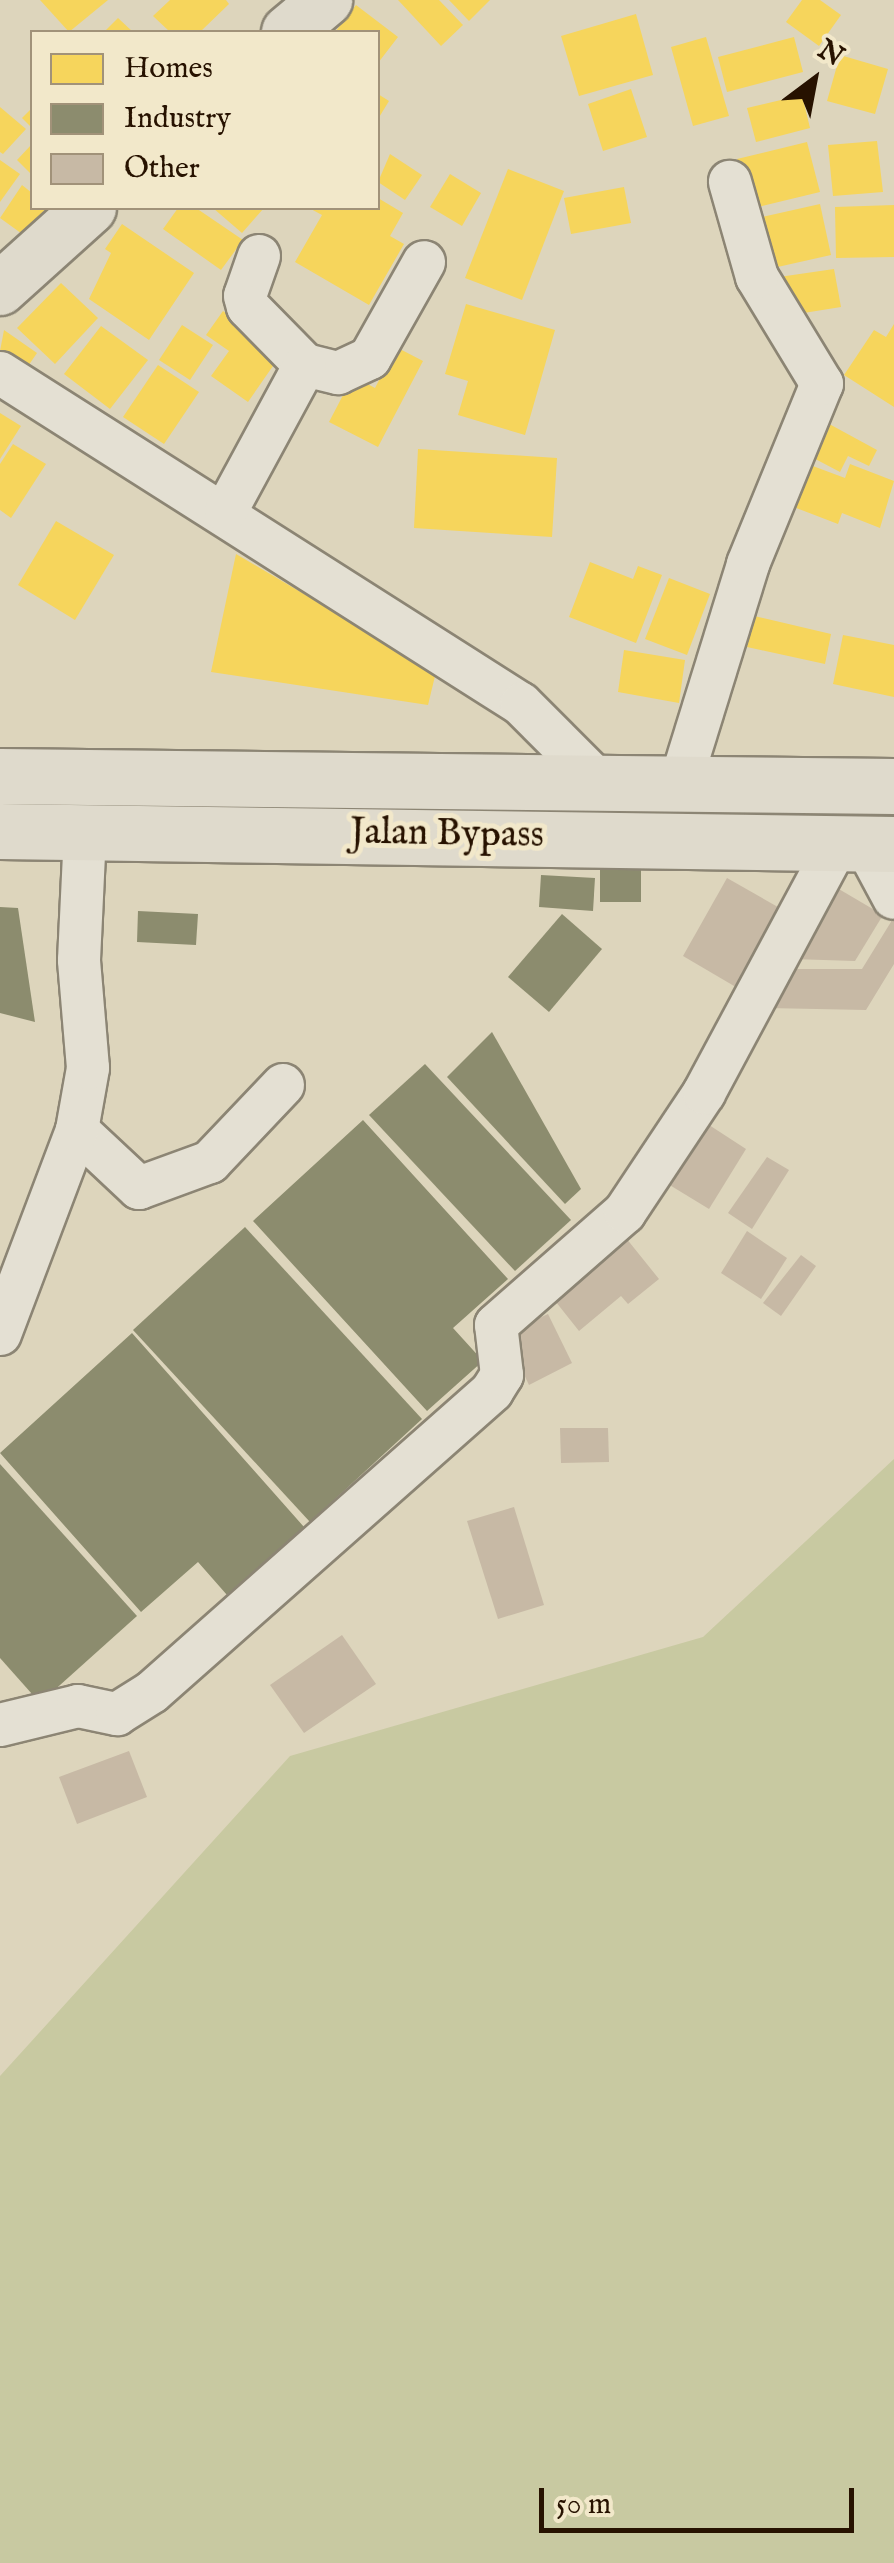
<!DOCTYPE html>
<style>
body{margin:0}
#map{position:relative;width:894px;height:2563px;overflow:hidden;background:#ddd5bc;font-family:"IM FELL English",serif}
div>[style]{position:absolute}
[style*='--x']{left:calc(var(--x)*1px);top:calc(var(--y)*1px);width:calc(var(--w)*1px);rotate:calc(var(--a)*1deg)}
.green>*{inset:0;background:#c8c9a1}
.homes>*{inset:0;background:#f6d55c}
.industry>*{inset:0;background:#8c8c6e}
.building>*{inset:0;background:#c7b9a5}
.roads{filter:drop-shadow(2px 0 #8c8574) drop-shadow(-2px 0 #8c8574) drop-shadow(0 2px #8c8574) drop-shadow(0 -2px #8c8574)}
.minor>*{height:42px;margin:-21px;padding:0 21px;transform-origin:21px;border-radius:21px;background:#e4e0d3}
.major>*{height:52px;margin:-26px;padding:0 26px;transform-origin:26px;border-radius:26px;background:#dfdacc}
.highway>*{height:55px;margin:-27.5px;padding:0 27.5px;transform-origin:27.5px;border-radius:27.5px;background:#dfdacc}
span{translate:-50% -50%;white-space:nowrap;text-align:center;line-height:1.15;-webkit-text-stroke:10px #f2e8ca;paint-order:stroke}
.street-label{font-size:38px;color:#271200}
.legend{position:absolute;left:30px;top:30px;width:350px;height:180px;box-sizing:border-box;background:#f2e8ca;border:2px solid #a19279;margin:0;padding:12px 18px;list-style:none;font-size:30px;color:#271200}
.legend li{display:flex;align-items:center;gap:20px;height:50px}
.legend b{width:50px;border:2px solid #a19279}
.north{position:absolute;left:764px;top:30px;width:100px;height:100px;-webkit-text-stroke:8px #f2e8ca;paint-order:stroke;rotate:32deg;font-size:28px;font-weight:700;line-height:40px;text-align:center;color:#271200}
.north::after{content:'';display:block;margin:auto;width:35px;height:45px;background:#271200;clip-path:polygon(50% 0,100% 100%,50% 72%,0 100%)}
.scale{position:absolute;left:539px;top:2488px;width:315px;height:45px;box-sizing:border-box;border:5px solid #271200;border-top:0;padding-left:12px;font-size:30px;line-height:35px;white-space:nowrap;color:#271200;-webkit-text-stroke:8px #f2e8ca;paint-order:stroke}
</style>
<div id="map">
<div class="green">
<div style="clip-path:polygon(894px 1459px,894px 2563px,0 2563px,0 2076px,290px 1756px,703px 1637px)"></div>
</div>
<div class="homes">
<div style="clip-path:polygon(40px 0,108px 0,69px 32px)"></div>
<div style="clip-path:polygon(170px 0,226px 0,229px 4px,200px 32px,170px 32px,153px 16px)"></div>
<div style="clip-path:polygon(398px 0,439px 0,463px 25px,441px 46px)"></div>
<div style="clip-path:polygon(449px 0,490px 0,469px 21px)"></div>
<div style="clip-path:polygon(802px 0,820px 0,841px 15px,819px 46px,786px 22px)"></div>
<div style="clip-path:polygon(356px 5px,398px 37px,378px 63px,378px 32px,335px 32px)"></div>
<div style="clip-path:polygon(636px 14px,653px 75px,579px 96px,561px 36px)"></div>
<div style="clip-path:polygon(118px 18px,133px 32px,104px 32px)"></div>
<div style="clip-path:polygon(706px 37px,729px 116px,693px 126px,671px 47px)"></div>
<div style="clip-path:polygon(794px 37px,803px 72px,727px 92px,718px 57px)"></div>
<div style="clip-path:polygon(840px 55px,888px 69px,875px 114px,827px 101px)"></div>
<div style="clip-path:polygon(631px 89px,647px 137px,603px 151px,588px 104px)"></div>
<div style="clip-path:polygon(378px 94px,389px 101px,378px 119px)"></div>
<div style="clip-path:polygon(802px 95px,810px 128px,756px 142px,747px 108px)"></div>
<div style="clip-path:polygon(0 107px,26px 129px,3px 154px,0 152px)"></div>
<div style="clip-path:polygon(32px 108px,32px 128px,22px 118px)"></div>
<div style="clip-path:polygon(877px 141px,883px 192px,833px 196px,828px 145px)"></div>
<div style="clip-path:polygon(807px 142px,820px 192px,750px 209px,737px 159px)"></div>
<div style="clip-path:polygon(32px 144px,32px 175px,17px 160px)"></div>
<div style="clip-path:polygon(390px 154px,422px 175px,405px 200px,378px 182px)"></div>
<div style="clip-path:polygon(0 160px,20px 174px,0 202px)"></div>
<div style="clip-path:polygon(508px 169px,564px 191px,522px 300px,465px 278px)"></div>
<div style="clip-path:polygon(450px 174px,481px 193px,462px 226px,430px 207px)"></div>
<div style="clip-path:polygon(22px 185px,32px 193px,32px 208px,46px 208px,25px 236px,0 218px)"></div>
<div style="clip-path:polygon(624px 187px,631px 223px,571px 234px,564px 198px)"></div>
<div style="clip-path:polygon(378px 198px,403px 213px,390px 236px,404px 244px,369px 305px,295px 262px,322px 215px,309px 208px,378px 208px)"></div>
<div style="clip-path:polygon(820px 204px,831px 255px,760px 271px,748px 220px)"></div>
<div style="clip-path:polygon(894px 205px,894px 257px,836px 258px,835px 207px)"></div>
<div style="clip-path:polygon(178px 208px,196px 208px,243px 240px,221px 270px,163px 229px)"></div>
<div style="clip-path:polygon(213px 208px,264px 208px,242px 233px)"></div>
<div style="clip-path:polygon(122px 224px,194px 273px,149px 340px,89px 299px,111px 253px,105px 249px)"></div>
<div style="clip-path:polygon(834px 269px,841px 307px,785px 316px,779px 277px)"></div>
<div style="clip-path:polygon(61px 283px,98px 318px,55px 364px,17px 328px)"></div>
<div style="clip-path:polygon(466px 304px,555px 330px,525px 435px,458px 415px,468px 381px,445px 374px)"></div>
<div style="clip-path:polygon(223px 311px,282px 353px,248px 402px,211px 376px,229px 351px,206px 335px)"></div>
<div style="clip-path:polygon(894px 324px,894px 407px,844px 375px,874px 330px,886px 337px)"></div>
<div style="clip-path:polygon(182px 325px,213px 345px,190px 380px,159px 360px)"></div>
<div style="clip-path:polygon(101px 326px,148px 360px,110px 409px,64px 374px)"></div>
<div style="clip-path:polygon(4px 330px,37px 353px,26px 369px,0 351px)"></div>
<div style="clip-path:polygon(396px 347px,423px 361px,378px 447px,329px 422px,353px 376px,375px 388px)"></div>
<div style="clip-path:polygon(158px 365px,199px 392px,164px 444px,123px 417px)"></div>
<div style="clip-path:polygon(0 413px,21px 426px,0 459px)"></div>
<div style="clip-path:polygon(820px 419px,877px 450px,869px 466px,848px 456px,840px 472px,802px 452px)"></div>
<div style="clip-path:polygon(13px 444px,46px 464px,11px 518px,0 510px,0 464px)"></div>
<div style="clip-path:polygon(418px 449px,557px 458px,552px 537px,414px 528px)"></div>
<div style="clip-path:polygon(794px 459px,845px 478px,850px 464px,894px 481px,880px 528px,842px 513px,838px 524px,778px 501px)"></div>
<div style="clip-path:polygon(56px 521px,114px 555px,75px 620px,18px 585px)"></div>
<div style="clip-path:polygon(236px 554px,436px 672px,428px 705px,211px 672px)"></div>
<div style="clip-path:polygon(590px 562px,633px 579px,638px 566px,662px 575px,636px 643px,569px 617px)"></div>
<div style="clip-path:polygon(669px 578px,710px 594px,687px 655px,645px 639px)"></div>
<div style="clip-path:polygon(754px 616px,831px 634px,825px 664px,747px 647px)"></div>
<div style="clip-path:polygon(843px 635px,894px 645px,894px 697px,833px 684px)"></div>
<div style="clip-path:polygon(624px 650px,685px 660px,679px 703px,618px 692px)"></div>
</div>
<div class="industry">
<div style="clip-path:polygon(600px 867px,641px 868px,641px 902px,600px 902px)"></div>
<div style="clip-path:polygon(541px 875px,595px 878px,593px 911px,539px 907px)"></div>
<div style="clip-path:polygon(0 907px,18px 908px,35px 1022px,0 1013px)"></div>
<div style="clip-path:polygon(138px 911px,198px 914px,196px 945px,137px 942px)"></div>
<div style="clip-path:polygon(562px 914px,602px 949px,549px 1012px,508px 977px)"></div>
<div style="clip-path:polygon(492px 1032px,581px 1189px,565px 1204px,447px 1077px)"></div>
<div style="clip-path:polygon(425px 1064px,571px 1220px,515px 1271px,369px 1115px)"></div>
<div style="clip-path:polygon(363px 1120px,508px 1279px,453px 1328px,483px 1361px,427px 1411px,253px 1221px)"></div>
<div style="clip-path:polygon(245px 1227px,422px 1419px,310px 1522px,133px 1330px)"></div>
<div style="clip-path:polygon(132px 1333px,304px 1527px,227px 1595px,198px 1562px,141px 1612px,0 1453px)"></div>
<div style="clip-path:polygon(0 1464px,137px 1616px,40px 1703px,0 1658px)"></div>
</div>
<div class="building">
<div style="clip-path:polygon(727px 878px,792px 915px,746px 993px,683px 956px)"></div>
<div style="clip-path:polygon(832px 885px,883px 915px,855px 961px,792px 959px)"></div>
<div style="clip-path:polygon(894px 917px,894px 964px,866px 1010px,767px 1008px,783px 969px,862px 969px)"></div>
<div style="clip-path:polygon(706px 1123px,746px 1149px,709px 1209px,668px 1184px)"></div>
<div style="clip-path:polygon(767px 1157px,789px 1170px,752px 1229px,728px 1213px)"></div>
<div style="clip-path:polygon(747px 1231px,787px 1258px,761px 1299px,721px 1273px)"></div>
<div style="clip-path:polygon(626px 1238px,659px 1279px,628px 1304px,621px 1296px,579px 1331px,552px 1297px)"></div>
<div style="clip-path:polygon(801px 1255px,816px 1266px,781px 1316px,763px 1303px)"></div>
<div style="clip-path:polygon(548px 1314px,572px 1363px,529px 1385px,505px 1334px)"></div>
<div style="clip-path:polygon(560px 1428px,608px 1428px,609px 1462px,561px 1463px)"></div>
<div style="clip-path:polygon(514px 1507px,544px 1605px,498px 1619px,467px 1521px)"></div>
<div style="clip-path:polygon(342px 1635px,376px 1684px,304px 1733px,270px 1685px)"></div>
<div style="clip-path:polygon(129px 1751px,147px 1797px,77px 1824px,59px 1777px)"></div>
</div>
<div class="roads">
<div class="minor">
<div style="--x:259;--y:256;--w:42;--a:109.3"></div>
<div style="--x:245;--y:296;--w:11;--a:75"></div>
<div style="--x:248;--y:307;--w:81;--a:45.5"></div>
<div style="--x:305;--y:365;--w:34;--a:14"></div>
<div style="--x:338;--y:373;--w:35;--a:-25"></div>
<div style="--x:370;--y:358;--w:110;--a:-60.6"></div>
<div style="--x:0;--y:373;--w:617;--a:32.43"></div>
<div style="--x:521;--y:704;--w:105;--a:45"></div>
<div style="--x:226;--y:511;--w:166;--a:-61.6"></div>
<div style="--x:681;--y:781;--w:227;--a:-72.8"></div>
<div style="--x:748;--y:564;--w:195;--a:-67.7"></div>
<div style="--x:822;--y:384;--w:125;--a:-121.3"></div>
<div style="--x:757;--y:277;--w:99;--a:-105.9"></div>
<div style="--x:865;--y:844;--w:61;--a:61.8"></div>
<div style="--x:77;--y:1130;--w:85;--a:43.1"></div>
<div style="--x:139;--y:1188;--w:76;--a:-20.1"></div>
<div style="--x:210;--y:1162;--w:106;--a:-46.5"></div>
<div style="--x:0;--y:1334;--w:218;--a:-69.3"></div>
<div style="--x:77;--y:1130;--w:63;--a:-79.9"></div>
<div style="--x:88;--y:1068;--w:108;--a:-94.8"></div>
<div style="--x:79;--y:960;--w:128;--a:-87.3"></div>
<div style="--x:0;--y:1725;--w:80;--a:-13.7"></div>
<div style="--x:78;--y:1706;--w:40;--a:12"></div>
<div style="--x:117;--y:1714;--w:41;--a:-32.2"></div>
<div style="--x:152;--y:1692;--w:454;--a:-41.5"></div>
<div style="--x:492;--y:1391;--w:19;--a:-58"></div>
<div style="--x:502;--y:1375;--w:50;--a:-96.8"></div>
<div style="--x:496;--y:1325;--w:171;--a:-41.2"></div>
<div style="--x:625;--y:1212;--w:143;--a:-56.4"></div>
<div style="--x:704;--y:1093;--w:286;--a:-61.8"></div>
</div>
<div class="major">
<div style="--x:288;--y:32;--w:50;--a:-40.1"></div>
<div style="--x:0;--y:289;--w:121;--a:-42"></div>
</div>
<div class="highway">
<div style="--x:0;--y:776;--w:894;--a:0.64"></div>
<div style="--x:0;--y:831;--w:894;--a:0.83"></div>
</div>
</div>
<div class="street-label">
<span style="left:447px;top:835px;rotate:1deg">Jalan Bypass</span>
</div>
<ul class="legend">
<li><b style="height:28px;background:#f6d55c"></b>Homes</li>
<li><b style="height:28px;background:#8c8c6e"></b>Industry</li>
<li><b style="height:28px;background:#c7b9a5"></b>Other</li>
</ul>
<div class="north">N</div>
<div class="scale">50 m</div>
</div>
